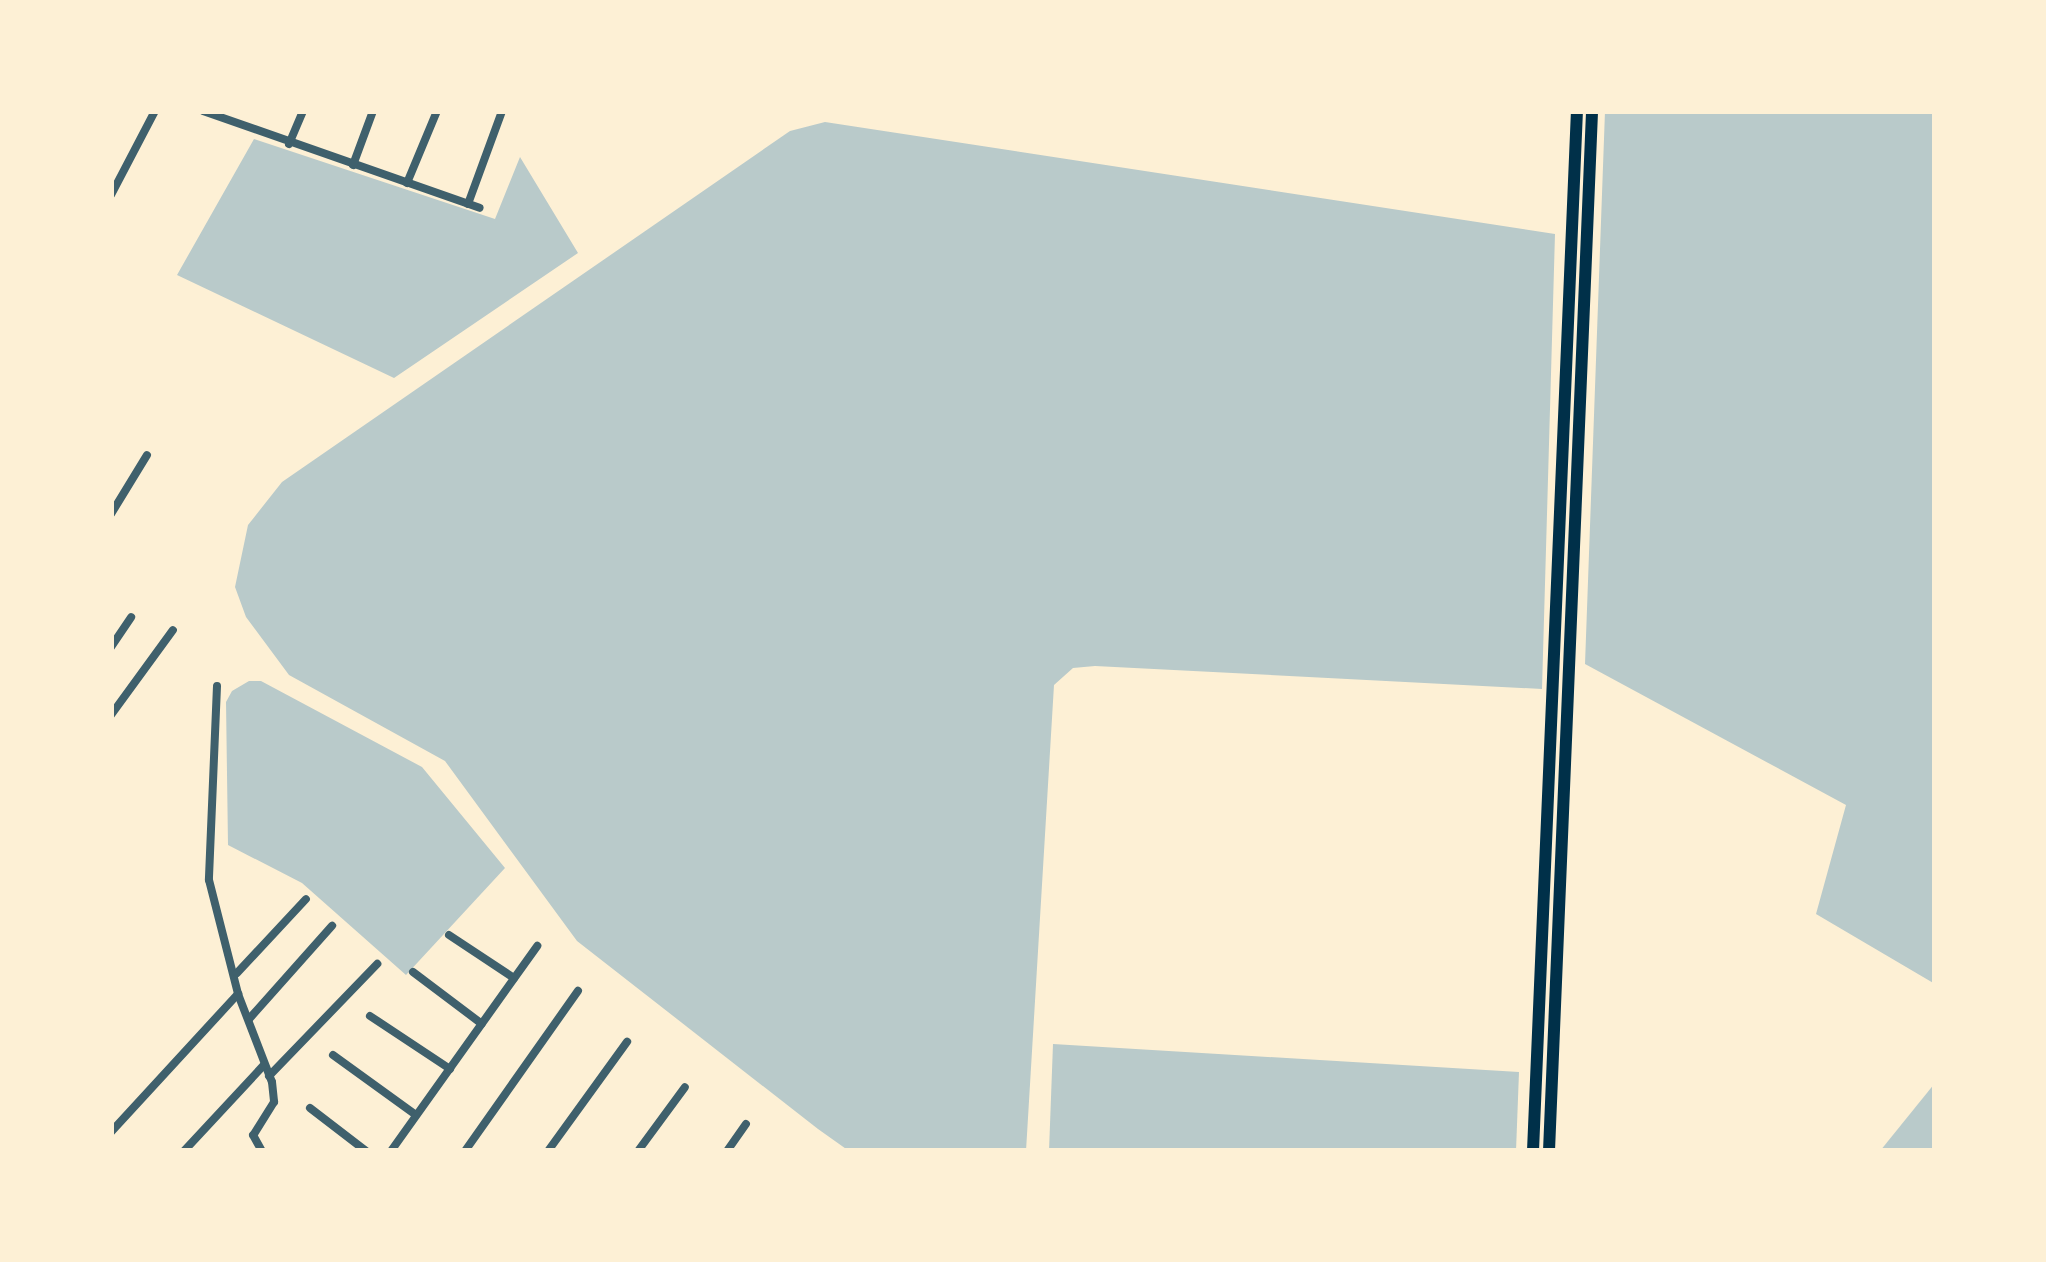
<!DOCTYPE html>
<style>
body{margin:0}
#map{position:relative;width:2046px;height:1262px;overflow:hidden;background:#fdf0d5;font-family:"Noto Serif",serif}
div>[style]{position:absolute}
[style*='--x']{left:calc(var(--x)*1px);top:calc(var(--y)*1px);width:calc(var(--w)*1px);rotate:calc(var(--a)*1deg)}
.green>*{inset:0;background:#b9caca}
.minor>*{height:8px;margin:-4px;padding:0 4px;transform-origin:4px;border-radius:4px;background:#3f606c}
.primary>*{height:12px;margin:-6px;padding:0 6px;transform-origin:6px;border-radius:6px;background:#003049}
span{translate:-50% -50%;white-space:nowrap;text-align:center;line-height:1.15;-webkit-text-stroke:9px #fdf0d5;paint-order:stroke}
.frame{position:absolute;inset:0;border:114px solid #fdf0d5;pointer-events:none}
</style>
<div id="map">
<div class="green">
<div style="clip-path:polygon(1605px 111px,1935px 111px,1935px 984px,1816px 914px,1846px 805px,1585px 664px)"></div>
<div style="clip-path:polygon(825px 122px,1555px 234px,1542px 689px,1095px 666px,1073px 668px,1054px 685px,1026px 1151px,849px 1151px,818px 1129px,577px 941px,445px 761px,289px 675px,246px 617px,235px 587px,248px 525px,282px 482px,790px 131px)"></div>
<div style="clip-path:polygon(254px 139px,495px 219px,520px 157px,578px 253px,394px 378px,177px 275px)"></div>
<div style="clip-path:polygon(249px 681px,261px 681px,422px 767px,505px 868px,406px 975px,302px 883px,228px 845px,226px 702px,232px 691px)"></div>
<div style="clip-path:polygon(1053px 1044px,1519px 1072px,1516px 1151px,1049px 1151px)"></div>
<div style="clip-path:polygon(1935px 1083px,1935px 1151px,1880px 1151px)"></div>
</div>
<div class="minor">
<div style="--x:203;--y:111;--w:293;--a:19.3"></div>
<div style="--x:289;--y:144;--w:36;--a:-67"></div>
<div style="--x:353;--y:165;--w:58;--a:-69.7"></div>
<div style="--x:407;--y:183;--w:78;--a:-67.4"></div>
<div style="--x:111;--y:195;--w:95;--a:-62.4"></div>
<div style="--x:468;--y:204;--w:99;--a:-69.9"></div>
<div style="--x:111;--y:514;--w:69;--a:-58.6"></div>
<div style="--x:111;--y:647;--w:36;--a:-56"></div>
<div style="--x:217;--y:686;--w:194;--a:92.4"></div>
<div style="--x:209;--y:880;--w:118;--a:75.7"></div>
<div style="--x:238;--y:994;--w:94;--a:68.9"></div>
<div style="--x:272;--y:1082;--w:20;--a:84"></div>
<div style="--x:274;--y:1102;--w:39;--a:122"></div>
<div style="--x:253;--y:1135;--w:18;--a:61"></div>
<div style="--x:111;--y:715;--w:105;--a:-53.9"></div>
<div style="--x:449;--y:935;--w:78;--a:33.5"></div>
<div style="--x:413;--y:972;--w:86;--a:37"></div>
<div style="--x:237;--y:973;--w:101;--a:-47"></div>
<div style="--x:370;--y:1016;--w:96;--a:33.5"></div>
<div style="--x:249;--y:1019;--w:125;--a:-48.3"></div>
<div style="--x:333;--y:1055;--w:102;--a:35.9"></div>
<div style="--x:269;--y:1076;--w:156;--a:-46"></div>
<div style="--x:310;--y:1108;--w:71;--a:37.5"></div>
<div style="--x:111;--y:1132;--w:188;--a:-47.4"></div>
<div style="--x:184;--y:1151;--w:117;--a:-47.1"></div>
<div style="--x:391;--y:1151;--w:252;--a:-54.5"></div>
<div style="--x:465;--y:1151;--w:196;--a:-54.8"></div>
<div style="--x:548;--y:1151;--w:135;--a:-54.1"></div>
<div style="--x:638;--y:1151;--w:79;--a:-53.7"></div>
<div style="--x:727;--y:1151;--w:33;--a:-55"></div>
</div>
<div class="primary">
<div style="--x:1533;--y:1151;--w:1041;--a:-87.58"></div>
<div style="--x:1549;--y:1151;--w:1041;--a:-87.63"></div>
</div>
<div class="frame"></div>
</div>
